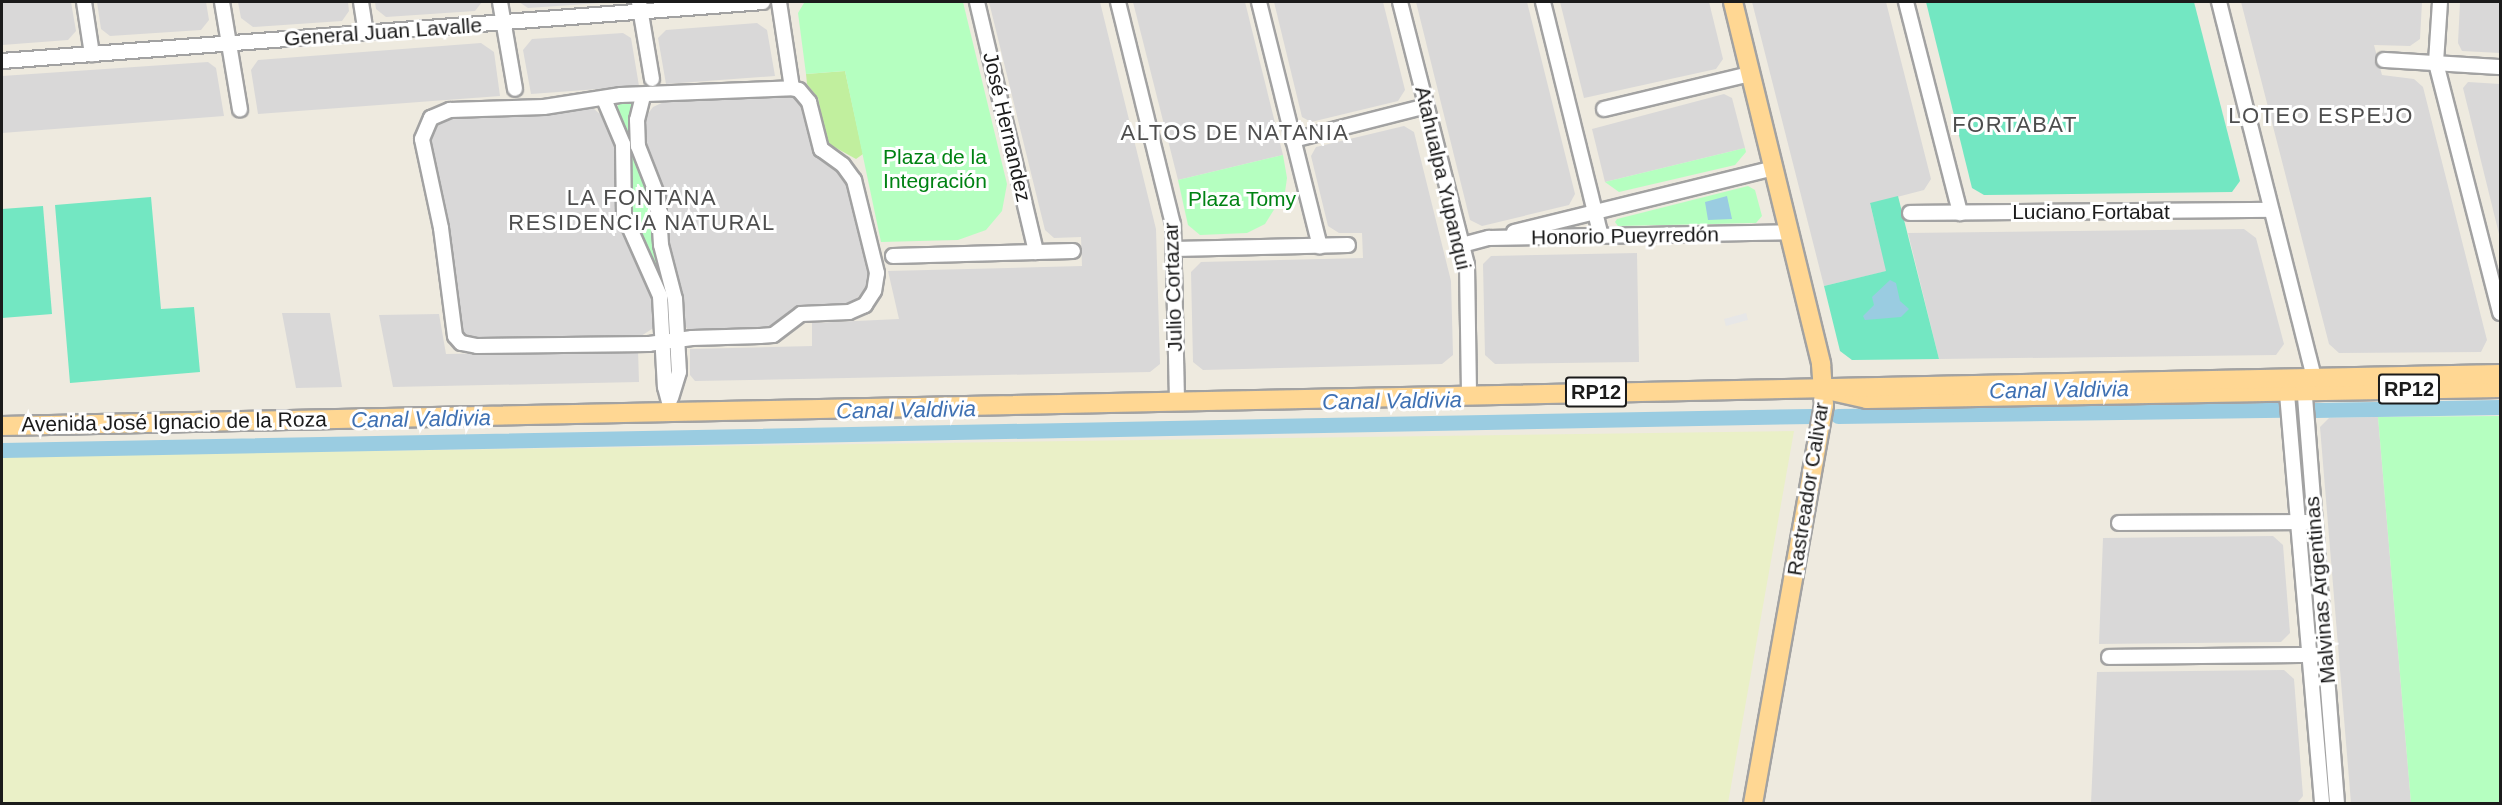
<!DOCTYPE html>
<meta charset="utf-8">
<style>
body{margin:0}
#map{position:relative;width:2502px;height:805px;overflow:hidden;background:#eeeadf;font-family:Arial,sans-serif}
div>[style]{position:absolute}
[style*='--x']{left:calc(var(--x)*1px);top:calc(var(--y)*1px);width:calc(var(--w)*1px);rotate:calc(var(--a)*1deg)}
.residential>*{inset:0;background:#d9d8d8}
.farmland>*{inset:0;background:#eaf0c7}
.grass>*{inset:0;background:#c1ef9e}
.park>*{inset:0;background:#b5ffc0}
.pitch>*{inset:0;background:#73e7c2}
.parking>*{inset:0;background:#e7e7e7}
.water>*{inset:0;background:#9acce1}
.canal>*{height:15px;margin:-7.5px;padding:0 7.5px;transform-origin:7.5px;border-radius:7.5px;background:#9acce1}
.roads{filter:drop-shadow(2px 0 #a2a2a2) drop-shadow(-2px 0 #a2a2a2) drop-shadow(0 2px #a2a2a2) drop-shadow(0 -2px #a2a2a2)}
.minor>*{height:14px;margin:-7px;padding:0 7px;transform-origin:7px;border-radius:7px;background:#fff}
.major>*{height:18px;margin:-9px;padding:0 9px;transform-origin:9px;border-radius:9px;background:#ffd793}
span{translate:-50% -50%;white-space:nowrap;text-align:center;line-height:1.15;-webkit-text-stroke:6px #fff;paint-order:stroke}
.shield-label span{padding:2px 4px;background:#fff;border:2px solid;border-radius:4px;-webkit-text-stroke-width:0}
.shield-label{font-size:20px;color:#1b1b1b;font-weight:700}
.street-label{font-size:21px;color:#1b1b1b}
.park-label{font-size:21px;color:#008213}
.neighbourhood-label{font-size:22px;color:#4e4e4e;letter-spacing:1.5px}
.water-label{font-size:22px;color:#3f71b3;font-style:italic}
.frame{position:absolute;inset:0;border:3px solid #1b1b1b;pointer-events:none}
</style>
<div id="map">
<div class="residential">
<div style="clip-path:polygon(2px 2px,71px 2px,76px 31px,68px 40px,2px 45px)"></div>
<div style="clip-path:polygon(97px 2px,206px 2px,209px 20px,201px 30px,110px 36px,101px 29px)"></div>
<div style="clip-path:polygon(238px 2px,348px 2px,349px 11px,342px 21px,253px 27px,241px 18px)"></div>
<div style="clip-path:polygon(375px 2px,482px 2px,475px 11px,386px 17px,376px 9px)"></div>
<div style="clip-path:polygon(519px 2px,615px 2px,528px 8px)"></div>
<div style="clip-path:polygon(989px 2px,1100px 2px,1156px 229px,1160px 364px,1150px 372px,695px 381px,690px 375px,690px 349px,812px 346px,812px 323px,899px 319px,888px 271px,1082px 266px,1081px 237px,1054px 238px,1045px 230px)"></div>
<div style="clip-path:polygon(1133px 2px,1245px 2px,1283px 155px,1178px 180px)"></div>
<div style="clip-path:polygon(1274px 2px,1383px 2px,1405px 90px,1398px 101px,1311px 122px,1302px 117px)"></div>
<div style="clip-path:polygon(1416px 2px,1527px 2px,1575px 194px,1569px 205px,1482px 226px,1470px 220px)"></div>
<div style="clip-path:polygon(1560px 2px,1709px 2px,1723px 59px,1716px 69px,1584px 98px)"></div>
<div style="clip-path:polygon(1752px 2px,1886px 2px,1931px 179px,1924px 190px,1870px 204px,1887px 271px,1824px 286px)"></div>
<div style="clip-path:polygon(2241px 2px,2422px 2px,2420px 39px,2410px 46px,2374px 45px,2382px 75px,2414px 79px,2423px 87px,2487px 340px,2481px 352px,2339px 353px,2329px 344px)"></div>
<div style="clip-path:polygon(2460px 2px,2500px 2px,2500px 53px,2462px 51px,2458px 43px)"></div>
<div style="clip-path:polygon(757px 23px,767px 30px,775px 76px,666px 84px,658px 38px,666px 30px)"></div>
<div style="clip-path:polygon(623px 33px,631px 38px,639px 86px,531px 94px,523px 50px,532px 39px)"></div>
<div style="clip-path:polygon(481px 43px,494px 52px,500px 96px,258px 114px,251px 70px,258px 60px)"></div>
<div style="clip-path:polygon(208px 62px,216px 68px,224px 116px,2px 133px,2px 76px)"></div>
<div style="clip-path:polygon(2468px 82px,2500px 84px,2500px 238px,2463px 88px)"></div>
<div style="clip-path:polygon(786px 93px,802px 102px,818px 156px,846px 179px,870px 270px,870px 287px,851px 303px,805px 306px,767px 329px,689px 331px,682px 322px,680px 294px,670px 259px,664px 202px,650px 169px,642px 134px,644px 119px,653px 107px,666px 101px)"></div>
<div style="clip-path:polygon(1724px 94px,1732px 98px,1745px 148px,1605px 182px,1592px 129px)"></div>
<div style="clip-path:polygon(581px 108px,594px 109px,612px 124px,620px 159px,620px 220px,655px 301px,655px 327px,641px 336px,477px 340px,467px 336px,461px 330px,449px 236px,431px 150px,432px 133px,441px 122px,455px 117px)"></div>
<div style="clip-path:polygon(1404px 126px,1414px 132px,1451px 281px,1453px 355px,1442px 364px,1203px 370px,1193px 362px,1191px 272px,1201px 262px,1363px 258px,1362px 233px,1339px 233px,1328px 226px,1311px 156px,1316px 147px)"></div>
<div style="clip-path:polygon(2244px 229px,2256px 238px,2284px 344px,2276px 355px,1939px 359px,1908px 233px)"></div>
<div style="clip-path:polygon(1637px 253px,1639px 362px,1495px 364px,1485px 355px,1483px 264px,1491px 256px)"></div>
<div style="clip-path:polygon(282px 313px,330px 313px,342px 387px,296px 388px)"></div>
<div style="clip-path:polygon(439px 314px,446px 354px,638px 350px,639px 382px,393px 387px,379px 315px)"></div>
<div style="clip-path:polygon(2378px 417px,2411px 803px,2351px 803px,2320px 427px,2329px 418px)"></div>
<div style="clip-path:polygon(2273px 536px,2283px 545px,2290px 633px,2281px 642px,2099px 644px,2103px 538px)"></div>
<div style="clip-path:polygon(2284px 670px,2294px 679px,2303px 796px,2297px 803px,2091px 803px,2097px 672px)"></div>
</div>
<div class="farmland">
<div style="clip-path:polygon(1794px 431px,1728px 803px,2px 803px,2px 456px)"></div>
</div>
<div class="grass">
<div style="clip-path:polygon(845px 71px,863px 154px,856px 159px,827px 143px,818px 98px,807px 84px,806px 74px)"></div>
<div style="clip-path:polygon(2296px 420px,2300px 420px,2305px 506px,2303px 504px)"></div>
<div style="clip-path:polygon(2306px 544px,2309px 545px,2315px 631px,2313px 630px)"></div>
<div style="clip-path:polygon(2321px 686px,2330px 794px,2328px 794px,2318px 688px)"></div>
</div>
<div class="park">
<div style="clip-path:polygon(816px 2px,963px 2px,1007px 184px,1002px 211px,986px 230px,958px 240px,881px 242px,845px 71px,806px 74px,798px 13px,804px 3px)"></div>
<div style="clip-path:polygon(621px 100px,631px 100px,634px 107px,631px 132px,634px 157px,649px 186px,669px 291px,669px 330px,662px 281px,631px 221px,630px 165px,625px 125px,616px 109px)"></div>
<div style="clip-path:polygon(1745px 148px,1746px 152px,1735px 165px,1619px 192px,1605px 182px)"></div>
<div style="clip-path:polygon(1283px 155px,1287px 178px,1285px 192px,1265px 224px,1247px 233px,1200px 235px,1188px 225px,1178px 180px)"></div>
<div style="clip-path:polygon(1748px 186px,1755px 190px,1762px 216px,1756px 223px,1618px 226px,1615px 222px,1617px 219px)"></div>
<div style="clip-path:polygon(2500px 416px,2500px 803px,2411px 803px,2378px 417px)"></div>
</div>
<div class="pitch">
<div style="clip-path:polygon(1926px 2px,2194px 2px,2240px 181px,2232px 192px,1984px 195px,1972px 188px)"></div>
<div style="clip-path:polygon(1898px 196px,1939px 359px,1852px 360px,1840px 351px,1824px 286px,1886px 271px,1870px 203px)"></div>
<div style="clip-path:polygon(151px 197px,161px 309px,194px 307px,200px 372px,70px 383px,55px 205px)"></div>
<div style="clip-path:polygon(43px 206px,52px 314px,2px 318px,2px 209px)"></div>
</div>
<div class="parking">
<div style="clip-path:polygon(1746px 313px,1748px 320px,1726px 326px,1724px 319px)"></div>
</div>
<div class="water">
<div style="clip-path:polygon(1727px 196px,1732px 219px,1708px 220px,1705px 202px)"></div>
<div style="clip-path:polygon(1890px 280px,1896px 283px,1900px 301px,1909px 309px,1901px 317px,1865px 320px,1863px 316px,1874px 305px,1872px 297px)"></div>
</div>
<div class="canal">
<div style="--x:2296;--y:410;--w:3;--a:0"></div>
<div style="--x:2314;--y:410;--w:186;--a:-0.9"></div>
<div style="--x:1838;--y:416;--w:444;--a:-0.8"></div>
<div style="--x:2;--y:450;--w:1810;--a:-1.08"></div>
</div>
<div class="roads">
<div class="minor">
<div style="--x:84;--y:2;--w:53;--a:81.3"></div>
<div style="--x:222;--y:2;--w:109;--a:80.5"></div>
<div style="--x:361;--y:2;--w:31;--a:81"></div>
<div style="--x:500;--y:2;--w:88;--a:80.2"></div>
<div style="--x:639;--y:2;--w:78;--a:80.4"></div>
<div style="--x:779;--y:2;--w:87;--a:81.4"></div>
<div style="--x:977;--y:2;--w:257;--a:76.7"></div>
<div style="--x:1118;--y:2;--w:229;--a:76.1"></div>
<div style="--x:1173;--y:224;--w:176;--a:88.7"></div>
<div style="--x:1259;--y:2;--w:252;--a:76"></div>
<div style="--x:1400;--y:2;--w:271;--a:75.7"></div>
<div style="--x:1467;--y:265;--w:128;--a:89.1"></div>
<div style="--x:1543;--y:2;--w:241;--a:76.1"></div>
<div style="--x:1906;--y:2;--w:218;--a:75.6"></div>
<div style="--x:2219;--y:2;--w:396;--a:75.8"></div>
<div style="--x:2440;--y:2;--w:61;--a:93.8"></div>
<div style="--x:2436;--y:63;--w:258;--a:75.6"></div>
<div style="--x:2384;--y:60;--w:116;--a:3.5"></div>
<div style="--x:2;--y:61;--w:763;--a:-4.43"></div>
<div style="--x:792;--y:88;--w:7;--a:16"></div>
<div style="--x:799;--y:90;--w:16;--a:50"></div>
<div style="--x:809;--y:102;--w:49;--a:75.7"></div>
<div style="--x:821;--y:149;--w:27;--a:36"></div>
<div style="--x:843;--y:165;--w:19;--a:54"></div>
<div style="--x:854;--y:180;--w:96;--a:76.1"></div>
<div style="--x:877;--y:273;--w:18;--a:99"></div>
<div style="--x:874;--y:291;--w:17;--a:123"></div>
<div style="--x:865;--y:305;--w:17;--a:156"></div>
<div style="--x:849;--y:312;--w:48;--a:177.6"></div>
<div style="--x:801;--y:314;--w:35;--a:143"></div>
<div style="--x:773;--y:335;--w:13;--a:176"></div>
<div style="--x:760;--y:336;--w:68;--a:178.3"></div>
<div style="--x:692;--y:338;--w:43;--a:172.1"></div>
<div style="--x:649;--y:344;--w:172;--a:179.3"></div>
<div style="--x:477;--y:346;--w:16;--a:-169"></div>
<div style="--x:461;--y:343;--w:9;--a:-131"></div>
<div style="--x:455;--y:336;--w:109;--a:-97.4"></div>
<div style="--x:441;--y:228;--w:91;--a:-102.1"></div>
<div style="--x:422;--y:139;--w:23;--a:-67"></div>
<div style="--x:431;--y:118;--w:21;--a:-23"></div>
<div style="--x:450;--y:110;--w:94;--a:-1.8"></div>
<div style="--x:544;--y:107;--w:78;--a:-8.9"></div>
<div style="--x:621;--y:95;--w:171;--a:-2.3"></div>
<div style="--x:643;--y:96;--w:25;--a:104"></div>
<div style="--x:637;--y:120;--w:26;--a:88"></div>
<div style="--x:638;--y:146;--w:55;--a:68.6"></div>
<div style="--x:658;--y:197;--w:48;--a:86.4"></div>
<div style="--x:661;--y:245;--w:56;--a:75.5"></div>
<div style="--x:675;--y:299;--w:73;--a:86.9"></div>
<div style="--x:679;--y:372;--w:27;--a:107"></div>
<div style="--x:604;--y:99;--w:49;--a:67.1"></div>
<div style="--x:623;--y:144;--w:71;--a:89.2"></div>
<div style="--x:624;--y:215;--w:89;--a:66"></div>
<div style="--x:660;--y:296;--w:91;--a:86.9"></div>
<div style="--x:665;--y:387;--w:24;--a:75"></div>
<div style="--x:1604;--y:109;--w:150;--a:-13.5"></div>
<div style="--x:1293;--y:140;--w:137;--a:-14.3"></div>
<div style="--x:1910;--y:213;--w:361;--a:-0.5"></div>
<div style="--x:1514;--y:232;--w:268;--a:-13.8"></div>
<div style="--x:1462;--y:245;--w:28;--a:-15"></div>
<div style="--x:1489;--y:238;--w:301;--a:-1.1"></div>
<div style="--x:1174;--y:249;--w:174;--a:-1.3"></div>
<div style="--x:893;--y:256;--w:180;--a:-1.6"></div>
<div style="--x:2286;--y:382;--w:424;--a:85.1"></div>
<div style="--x:2304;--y:384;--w:421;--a:85.5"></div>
<div style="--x:2119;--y:523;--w:188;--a:-0.3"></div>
<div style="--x:2109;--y:657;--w:208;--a:-0.6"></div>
</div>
<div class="major">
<div style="--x:1733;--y:2;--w:373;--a:76.3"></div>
<div style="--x:1821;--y:364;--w:41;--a:85.8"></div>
<div style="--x:1824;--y:405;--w:405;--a:100.1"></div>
<div style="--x:1827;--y:390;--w:41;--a:12.7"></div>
<div style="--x:1867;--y:399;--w:633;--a:-1"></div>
<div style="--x:2;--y:426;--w:2499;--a:-1.19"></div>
</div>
</div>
<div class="shield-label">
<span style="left:2409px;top:389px">RP12</span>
<span style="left:1596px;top:392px">RP12</span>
</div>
<div class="street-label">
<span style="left:383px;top:32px;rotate:-4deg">General Juan Lavalle</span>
<span style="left:1007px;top:127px;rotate:77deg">José Hernandez</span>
<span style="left:1443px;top:178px;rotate:77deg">Atahualpa Yupanqui</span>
<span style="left:2091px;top:212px">Luciano Fortabat</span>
<span style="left:1625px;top:236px;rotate:-1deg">Honorio Pueyrredón</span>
<span style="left:1173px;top:287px;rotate:-92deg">Julio Cortazar</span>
<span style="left:174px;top:422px;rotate:-1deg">Avenida José Ignacio de la Roza</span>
<span style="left:1808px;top:489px;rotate:-81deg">Rastreador Calivar</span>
<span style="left:2320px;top:590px;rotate:-95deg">Malvinas Argentinas</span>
</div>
<div class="park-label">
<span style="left:935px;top:169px">Plaza de la<br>Integración</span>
<span style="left:1242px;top:199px">Plaza Tomy</span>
</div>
<div class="neighbourhood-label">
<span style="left:2321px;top:116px">LOTEO ESPEJO</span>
<span style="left:2015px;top:125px">FORTABAT</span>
<span style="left:1235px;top:133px">ALTOS DE NATANIA</span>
<span style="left:642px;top:210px">LA FONTANA<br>RESIDENCIA NATURAL</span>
</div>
<div class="water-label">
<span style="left:2059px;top:390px;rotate:-1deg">Canal Valdivia</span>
<span style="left:1392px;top:401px;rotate:-1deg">Canal Valdivia</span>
<span style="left:906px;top:410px;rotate:-1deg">Canal Valdivia</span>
<span style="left:421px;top:419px;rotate:-1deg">Canal Valdivia</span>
</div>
<div class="frame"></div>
</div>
